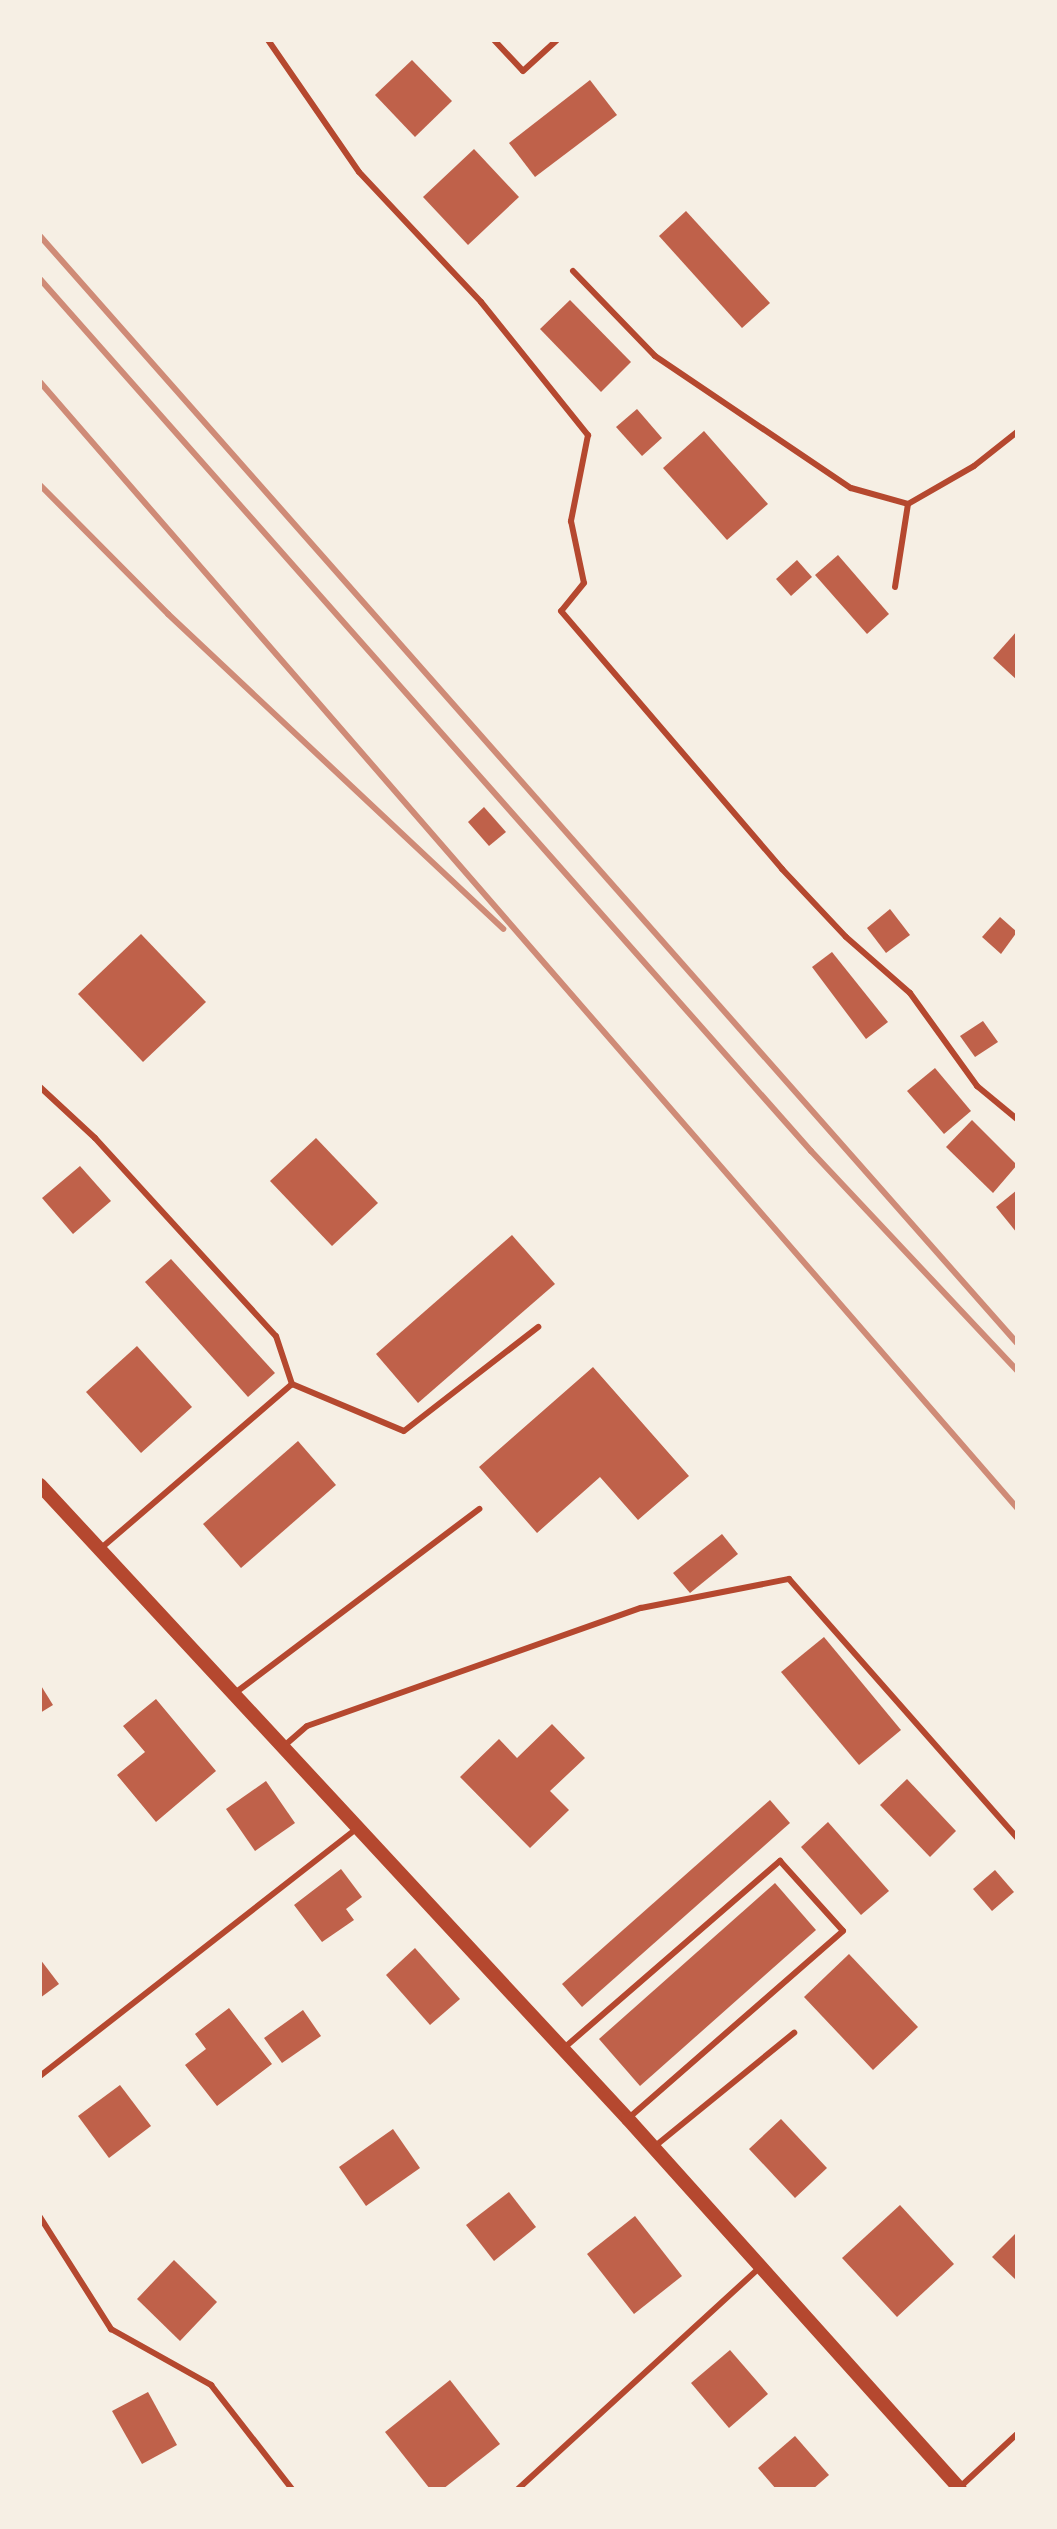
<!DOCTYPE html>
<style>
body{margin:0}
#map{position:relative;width:1057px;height:2529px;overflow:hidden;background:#f6efe4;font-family:Barlow,sans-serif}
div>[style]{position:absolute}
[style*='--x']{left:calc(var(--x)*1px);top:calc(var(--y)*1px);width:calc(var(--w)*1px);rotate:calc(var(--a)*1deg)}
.building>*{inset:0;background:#bf614a}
.service>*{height:6px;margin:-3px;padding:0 3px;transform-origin:3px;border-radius:3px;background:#b5482f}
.tertiary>*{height:14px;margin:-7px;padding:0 7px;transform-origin:7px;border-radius:7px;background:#b5482f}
.rail>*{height:6px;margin:-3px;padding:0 3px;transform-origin:3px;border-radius:3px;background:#cf8b77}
span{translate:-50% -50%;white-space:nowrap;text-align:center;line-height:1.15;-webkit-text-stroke:7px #f6efe4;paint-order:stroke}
.frame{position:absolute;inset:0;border:42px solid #f6efe4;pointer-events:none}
</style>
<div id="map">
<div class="building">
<div style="clip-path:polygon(412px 60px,452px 101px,415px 137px,375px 95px)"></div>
<div style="clip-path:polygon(590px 80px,617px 115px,535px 177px,509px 143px)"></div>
<div style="clip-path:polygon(474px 149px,519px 197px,468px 245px,423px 197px)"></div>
<div style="clip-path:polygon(686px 211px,770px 303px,742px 328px,659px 236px)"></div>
<div style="clip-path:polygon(570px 300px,631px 362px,601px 392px,540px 329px)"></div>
<div style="clip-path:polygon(637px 409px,662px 438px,642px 456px,616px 427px)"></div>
<div style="clip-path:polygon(704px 431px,768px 504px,727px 540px,663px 468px)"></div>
<div style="clip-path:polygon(838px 555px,889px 614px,867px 634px,815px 575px)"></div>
<div style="clip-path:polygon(797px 560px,812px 577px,791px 596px,776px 579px)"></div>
<div style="clip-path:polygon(1017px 631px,1017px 680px,993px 658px)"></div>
<div style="clip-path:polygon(484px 807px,506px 832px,489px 846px,468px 822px)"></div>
<div style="clip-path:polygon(890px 909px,910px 935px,886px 953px,867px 928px)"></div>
<div style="clip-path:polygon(1000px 917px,1017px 932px,1001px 954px,982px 937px)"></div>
<div style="clip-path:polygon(141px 934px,206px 1002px,143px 1062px,78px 994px)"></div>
<div style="clip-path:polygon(832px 952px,888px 1022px,866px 1039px,812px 967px)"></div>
<div style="clip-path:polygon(983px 1021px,998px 1042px,975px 1057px,960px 1036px)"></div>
<div style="clip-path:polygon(935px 1068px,971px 1111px,944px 1134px,907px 1091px)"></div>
<div style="clip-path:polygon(972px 1120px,1017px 1165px,993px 1193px,946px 1147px)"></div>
<div style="clip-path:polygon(316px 1138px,378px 1203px,332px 1246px,270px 1181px)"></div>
<div style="clip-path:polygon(80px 1166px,111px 1201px,73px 1234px,42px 1198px)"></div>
<div style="clip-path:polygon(1017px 1190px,1017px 1233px,996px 1207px)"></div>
<div style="clip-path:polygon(512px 1235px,555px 1284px,418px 1403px,376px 1354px)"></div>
<div style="clip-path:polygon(171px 1259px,275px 1373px,248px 1397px,145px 1282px)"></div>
<div style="clip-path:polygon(137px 1346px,192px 1407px,141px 1453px,86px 1392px)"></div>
<div style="clip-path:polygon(593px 1367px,689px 1476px,638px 1520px,600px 1477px,537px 1533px,479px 1467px)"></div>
<div style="clip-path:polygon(298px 1441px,336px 1485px,241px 1568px,203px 1524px)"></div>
<div style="clip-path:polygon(722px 1534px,738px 1554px,690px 1593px,673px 1573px)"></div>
<div style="clip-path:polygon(824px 1637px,901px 1730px,859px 1765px,781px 1672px)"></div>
<div style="clip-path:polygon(40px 1684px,53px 1705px,40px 1713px)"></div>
<div style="clip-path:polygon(156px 1699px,216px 1771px,156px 1822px,117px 1775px,145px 1752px,123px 1726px)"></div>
<div style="clip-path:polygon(552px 1724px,585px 1758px,550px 1791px,569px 1810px,530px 1848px,460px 1777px,499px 1739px,517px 1758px)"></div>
<div style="clip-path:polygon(907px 1779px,956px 1831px,930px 1857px,880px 1805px)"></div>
<div style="clip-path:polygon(266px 1781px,295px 1823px,255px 1851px,226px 1809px)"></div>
<div style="clip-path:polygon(770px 1800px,790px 1823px,582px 2007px,562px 1984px)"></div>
<div style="clip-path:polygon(828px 1822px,889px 1891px,861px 1915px,801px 1847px)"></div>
<div style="clip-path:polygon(341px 1869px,362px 1897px,346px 1909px,354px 1920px,322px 1942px,294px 1905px)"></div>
<div style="clip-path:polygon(995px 1870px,1014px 1892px,992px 1911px,973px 1889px)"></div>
<div style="clip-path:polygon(775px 1883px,816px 1930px,640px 2086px,599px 2039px)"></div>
<div style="clip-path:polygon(415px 1948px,460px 1999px,430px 2025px,386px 1975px)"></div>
<div style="clip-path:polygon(849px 1954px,918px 2027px,873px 2070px,804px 1997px)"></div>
<div style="clip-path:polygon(40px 1959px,59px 1984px,40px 1998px)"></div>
<div style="clip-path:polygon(229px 2008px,272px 2064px,217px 2106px,185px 2065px,206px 2049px,195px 2034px)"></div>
<div style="clip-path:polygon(303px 2010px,321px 2036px,282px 2063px,264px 2038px)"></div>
<div style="clip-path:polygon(120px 2085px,151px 2126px,109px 2158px,78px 2116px)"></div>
<div style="clip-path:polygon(781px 2119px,827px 2168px,795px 2198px,749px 2149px)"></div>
<div style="clip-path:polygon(393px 2129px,420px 2168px,366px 2206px,339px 2167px)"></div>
<div style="clip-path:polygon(509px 2192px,536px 2227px,494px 2261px,466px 2225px)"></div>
<div style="clip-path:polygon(900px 2205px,954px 2264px,897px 2317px,842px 2258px)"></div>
<div style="clip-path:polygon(635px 2216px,682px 2276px,634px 2314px,587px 2254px)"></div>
<div style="clip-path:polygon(1017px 2232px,1017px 2281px,992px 2257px)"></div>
<div style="clip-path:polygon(174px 2260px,217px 2302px,180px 2341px,137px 2299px)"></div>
<div style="clip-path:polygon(730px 2350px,768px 2394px,729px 2428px,691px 2383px)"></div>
<div style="clip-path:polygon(450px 2380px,500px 2444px,443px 2489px,430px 2489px,385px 2432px)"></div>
<div style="clip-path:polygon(148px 2392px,177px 2445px,142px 2464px,112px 2411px)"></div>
<div style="clip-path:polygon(795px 2436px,829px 2475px,813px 2489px,776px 2489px,758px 2468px)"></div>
</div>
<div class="service">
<div style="--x:268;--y:40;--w:160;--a:55.4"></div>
<div style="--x:359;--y:172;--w:178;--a:46.8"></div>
<div style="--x:481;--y:302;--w:171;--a:51.2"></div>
<div style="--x:588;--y:435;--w:88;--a:101.2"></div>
<div style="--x:571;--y:521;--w:63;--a:78.2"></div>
<div style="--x:584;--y:583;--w:36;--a:129"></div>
<div style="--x:561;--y:611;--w:340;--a:49.4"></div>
<div style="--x:782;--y:869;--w:93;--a:46.7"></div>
<div style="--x:846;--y:937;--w:85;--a:41.2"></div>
<div style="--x:910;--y:993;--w:115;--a:54.2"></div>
<div style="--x:977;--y:1086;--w:52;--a:39.5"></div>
<div style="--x:494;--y:40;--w:42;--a:46.9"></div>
<div style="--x:523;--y:71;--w:46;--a:-42.4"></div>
<div style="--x:573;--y:271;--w:118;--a:46"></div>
<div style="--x:655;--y:356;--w:236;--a:34"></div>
<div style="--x:851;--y:488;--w:59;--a:15.7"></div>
<div style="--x:895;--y:587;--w:84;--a:-81.1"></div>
<div style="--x:908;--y:504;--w:76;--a:-29.9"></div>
<div style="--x:974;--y:466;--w:55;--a:-38.3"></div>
<div style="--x:40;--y:1087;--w:75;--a:42.8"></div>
<div style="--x:95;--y:1138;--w:268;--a:47.6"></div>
<div style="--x:276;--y:1336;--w:51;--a:71.6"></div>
<div style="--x:292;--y:1384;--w:252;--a:139.3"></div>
<div style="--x:292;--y:1384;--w:121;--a:22.8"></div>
<div style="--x:404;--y:1431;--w:170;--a:-37.8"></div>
<div style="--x:235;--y:1693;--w:306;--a:-37"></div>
<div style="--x:284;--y:1746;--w:30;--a:-41"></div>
<div style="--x:307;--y:1726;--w:354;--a:-19.5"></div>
<div style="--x:641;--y:1608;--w:151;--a:-11.1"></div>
<div style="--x:789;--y:1579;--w:345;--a:48.6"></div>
<div style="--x:564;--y:2048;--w:286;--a:-40.9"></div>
<div style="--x:780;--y:1861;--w:94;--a:48"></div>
<div style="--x:843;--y:1931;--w:284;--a:138.9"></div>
<div style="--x:40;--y:2076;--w:402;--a:-38"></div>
<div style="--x:654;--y:2147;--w:181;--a:-39.2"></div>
<div style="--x:40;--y:2217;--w:133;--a:57.6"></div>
<div style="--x:111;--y:2329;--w:115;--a:29.2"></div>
<div style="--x:211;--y:2385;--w:132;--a:52.1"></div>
<div style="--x:959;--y:2488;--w:79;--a:-43"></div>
<div style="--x:518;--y:2489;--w:328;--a:-42.5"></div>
</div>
<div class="tertiary">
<div style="--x:40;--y:1485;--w:865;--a:47.16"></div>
<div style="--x:628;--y:2119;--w:497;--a:48.1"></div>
</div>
<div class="rail">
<div style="--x:40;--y:236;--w:1476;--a:48.57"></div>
<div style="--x:40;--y:279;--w:1164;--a:48.52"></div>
<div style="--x:811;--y:1151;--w:301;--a:46.8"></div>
<div style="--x:40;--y:382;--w:1491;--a:49.05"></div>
<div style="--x:40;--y:485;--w:182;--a:45.2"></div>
<div style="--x:168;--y:614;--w:460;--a:43.2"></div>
</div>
<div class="frame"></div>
</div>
